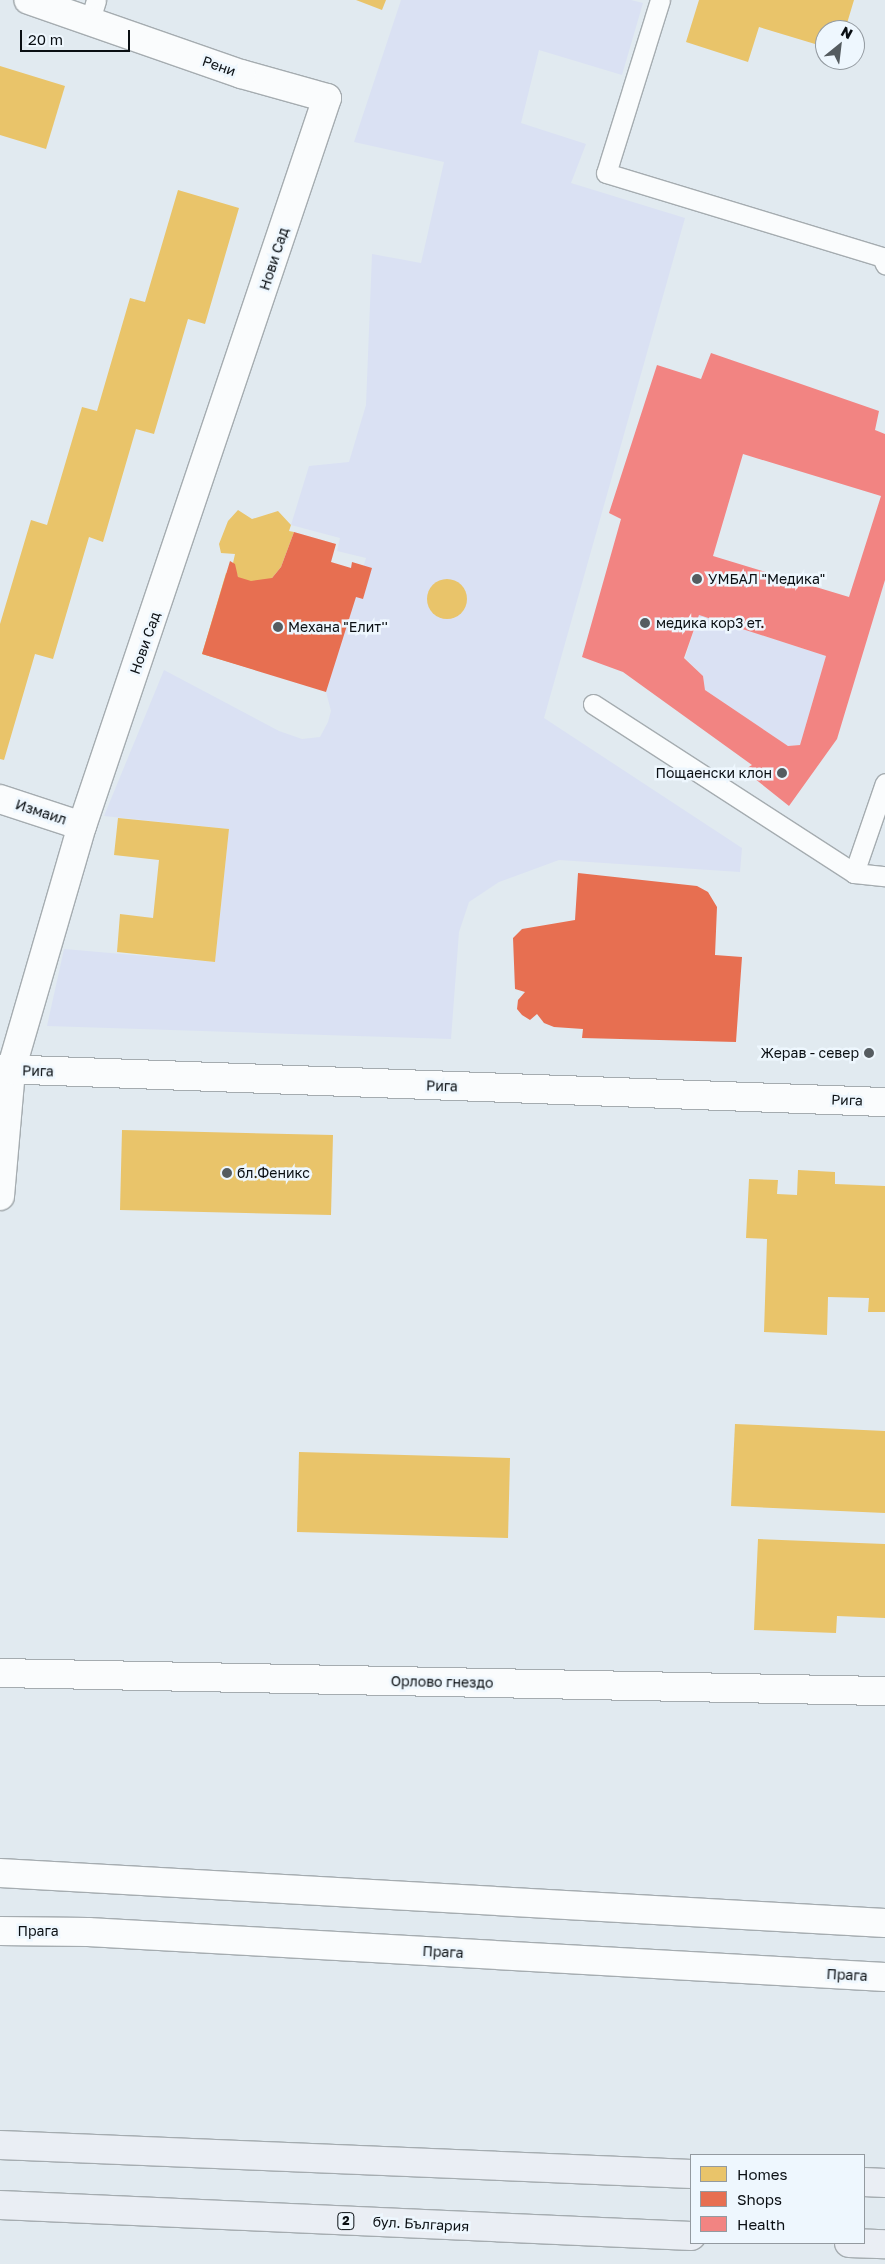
<!DOCTYPE html>
<meta charset="utf-8">
<style>
body{margin:0}
#map{position:relative;width:885px;height:2264px;overflow:hidden;background:#e1eaf0;font-family:"Golos Text",sans-serif}
div>[style]{position:absolute}
[style*='--x']{left:calc(var(--x)*1px);top:calc(var(--y)*1px);width:calc(var(--w)*1px);rotate:calc(var(--a)*1deg)}
.green>*{inset:0;background:#dae1f3}
.homes>*{inset:0;background:#e9c46a}
.round{border-radius:50%}
.shops>*{inset:0;background:#e76f51}
.health>*{inset:0;background:#f28482}
.roads{filter:drop-shadow(1px 0 #a5acb0) drop-shadow(-1px 0 #a5acb0) drop-shadow(0 1px #a5acb0) drop-shadow(0 -1px #a5acb0)}
.service>*{height:19px;margin:-9.5px;padding:0 9.5px;transform-origin:9.5px;border-radius:9.5px;background:#fafcfd}
.minor>*{height:28px;margin:-14px;padding:0 14px;transform-origin:14px;border-radius:14px;background:#fafcfd}
.tertiary>*{height:28px;margin:-14px;padding:0 14px;transform-origin:14px;border-radius:14px;background:#fafcfd}
.trunk>*{height:28px;margin:-14px;padding:0 14px;transform-origin:14px;border-radius:14px;background:#eaeef4}
.dots>*{width:14px;height:14px;translate:-50% -50%;box-sizing:border-box;border:2px solid #eef7fe;border-radius:50%}
span{translate:-50% -50%;white-space:nowrap;text-align:center;line-height:1.15;-webkit-text-stroke:5px #eef7fe;paint-order:stroke}
.shield-label span{padding:1px 4px;background:#eef7fe;border:1px solid;border-radius:4px;-webkit-text-stroke-width:0}
.shield-label{font-size:12px;color:#0a0f13;font-weight:700}
.street-label{font-size:14px;color:#0a0f13}
.poi-label{font-size:14px;color:#0a0f13}
.left{translate:0 -50%;text-align:left}
.right{translate:-100% -50%;text-align:right}
.legend{position:absolute;left:690px;top:2154px;width:175px;height:90px;box-sizing:border-box;background:#eef7fe;border:1px solid #939aa0;margin:0;padding:6px 9px;list-style:none;font-size:15px;color:#0a0f13}
.legend li{display:flex;align-items:center;gap:10px;height:25px}
.legend b{width:25px;border:1px solid #939aa0}
.north{position:absolute;left:815px;top:20px;width:50px;height:50px;box-sizing:border-box;background:#eef7fe;border:1px solid #939aa0;border-radius:50%;rotate:29deg;font-size:14px;font-weight:700;line-height:20px;text-align:center;color:#0a0f13}
.north::after{content:'';display:block;margin:auto;width:18px;height:22px;background:#555c60;clip-path:polygon(50% 0,100% 100%,50% 72%,0 100%)}
.scale{position:absolute;left:20px;top:30px;width:110px;height:22px;box-sizing:border-box;border:2px solid #0a0f13;border-top:0;padding-left:6px;font-size:15px;line-height:18px;white-space:nowrap;color:#0a0f13;-webkit-text-stroke:4px #eef7fe;paint-order:stroke}
</style>
<div id="map">
<div class="green">
<div style="clip-path:polygon(401px 0,631px 0,643px 3px,622px 75px,539px 50px,521px 123px,586px 144px,571px 183px,685px 218px,544px 718px,742px 848px,740px 872px,559px 860px,499px 882px,469px 902px,459px 932px,451px 1039px,47px 1026px,64px 949px,215px 962px,229px 829px,104px 816px,164px 670px,279px 731px,302px 739px,320px 737px,328px 722px,331px 711px,326px 692px,366px 558px,337px 551px,340px 538px,291px 525px,309px 466px,349px 462px,366px 405px,372px 254px,421px 263px,444px 162px,354px 142px)"></div>
<div style="clip-path:polygon(699px 615px,826px 656px,800px 745px,788px 746px,705px 690px,703px 676px,685px 658px)"></div>
</div>
<div class="homes">
<div style="clip-path:polygon(356px 0,386px 0,382px 10px)"></div>
<div style="clip-path:polygon(699px 0,854px 0,845px 30px,825px 30px,825px 47px,759px 27px,748px 62px,686px 42px)"></div>
<div style="clip-path:polygon(0 66px,65px 86px,46px 149px,0 135px)"></div>
<div style="clip-path:polygon(178px 190px,239px 208px,205px 324px,188px 319px,154px 434px,136px 429px,103px 542px,89px 537px,53px 659px,35px 654px,4px 760px,0 759px,0 624px,31px 520px,47px 525px,82px 407px,97px 411px,130px 298px,145px 302px)"></div>
<div style="clip-path:polygon(238px 510px,252px 519px,278px 511px,291px 525px,289px 531px,294px 532px,281px 567px,272px 578px,278px 602px,285px 608px,285px 617px,275px 642px,269px 649px,262px 651px,256px 670px,202px 654px,226px 573px,238px 577px,233px 563px,235px 554px,221px 553px,219px 544px,228px 521px)"></div>
<div class="round" style="left:427px;top:579px;width:40px;height:40px"></div>
<div style="clip-path:polygon(118px 818px,229px 829px,215px 962px,117px 952px,120px 914px,153px 918px,159px 860px,114px 855px)"></div>
<div style="clip-path:polygon(122px 1130px,333px 1135px,331px 1215px,120px 1210px)"></div>
<div style="clip-path:polygon(798px 1170px,835px 1172px,835px 1184px,885px 1186px,885px 1312px,868px 1312px,869px 1298px,828px 1297px,827px 1335px,764px 1332px,767px 1239px,746px 1238px,749px 1179px,778px 1180px,777px 1194px,797px 1195px)"></div>
<div style="clip-path:polygon(735px 1424px,885px 1431px,885px 1513px,731px 1506px)"></div>
<div style="clip-path:polygon(299px 1452px,510px 1458px,508px 1538px,297px 1532px)"></div>
<div style="clip-path:polygon(758px 1539px,885px 1544px,885px 1618px,837px 1616px,836px 1633px,754px 1630px)"></div>
</div>
<div class="shops">
<div style="clip-path:polygon(294px 532px,336px 544px,331px 562px,351px 568px,352px 562px,372px 568px,363px 599px,356px 597px,326px 692px,202px 654px,230px 561px,235px 564px,238px 577px,251px 581px,272px 578px,281px 567px)"></div>
<div style="clip-path:polygon(578px 873px,697px 886px,708px 892px,717px 907px,715px 955px,742px 957px,736px 1042px,582px 1038px,583px 1029px,554px 1027px,544px 1023px,537px 1014px,530px 1020px,522px 1015px,517px 1009px,518px 1000px,525px 992px,515px 989px,513px 938px,522px 929px,575px 920px)"></div>
</div>
<div class="health">
<div style="clip-path:polygon(evenodd,711px 353px,879px 411px,875px 430px,885px 434px,885px 580px,837px 739px,789px 806px,744px 770px,752px 765px,623px 672px,582px 657px,621px 519px,609px 513px,657px 365px,701px 379px,711px 353px,743px 454px,881px 496px,849px 597px,713px 556px,743px 454px,711px 353px,699px 615px,826px 656px,800px 745px,788px 746px,705px 690px,703px 676px,684px 658px,699px 615px)"></div>
</div>
<div class="roads">
<div class="service">
<div style="--x:660;--y:0;--w:181;--a:107.3"></div>
<div style="--x:606;--y:173;--w:288;--a:16.9"></div>
<div style="--x:882;--y:257;--w:8;--a:67"></div>
<div style="--x:90;--y:20;--w:21;--a:-73"></div>
<div style="--x:593;--y:704;--w:311;--a:32.9"></div>
<div style="--x:854;--y:873;--w:31;--a:6"></div>
<div style="--x:854;--y:873;--w:95;--a:-71"></div>
</div>
<div class="minor">
<div style="--x:0;--y:799;--w:86;--a:18.2"></div>
<div style="--x:0;--y:1196;--w:126;--a:-85"></div>
<div style="--x:11;--y:1070;--w:254;--a:-73.8"></div>
<div style="--x:82;--y:826;--w:768;--a:-71.4"></div>
<div style="--x:327;--y:98;--w:89;--a:-164.4"></div>
<div style="--x:241;--y:74;--w:225;--a:-160.8"></div>
<div style="--x:0;--y:1673;--w:885;--a:1.17"></div>
<div style="--x:0;--y:1873;--w:886;--a:3.23"></div>
<div style="--x:0;--y:1931;--w:88;--a:0.7"></div>
<div style="--x:88;--y:1932;--w:798;--a:3.23"></div>
</div>
<div class="tertiary">
<div style="--x:0;--y:1069;--w:886;--a:2.14"></div>
</div>
<div class="trunk">
<div style="--x:0;--y:2145;--w:692;--a:2.4"></div>
<div style="--x:864;--y:2182;--w:21;--a:3"></div>
<div style="--x:0;--y:2205;--w:692;--a:2.57"></div>
<div style="--x:849;--y:2243;--w:36;--a:2"></div>
</div>
</div>
<div class="dots">
<div style="left:697px;top:579px;background:#555c60"></div>
<div style="left:645px;top:623px;background:#555c60"></div>
<div style="left:278px;top:627px;background:#555c60"></div>
<div style="left:782px;top:773px;background:#555c60"></div>
<div style="left:869px;top:1053px;background:#555c60"></div>
<div style="left:227px;top:1173px;background:#555c60"></div>
</div>
<div class="shield-label">
<span style="left:346px;top:2221px">2</span>
</div>
<div class="street-label">
<span style="left:219px;top:66px;rotate:19deg">Рени</span>
<span style="left:274px;top:259px;rotate:-72deg">Нови Сад</span>
<span style="left:145px;top:643px;rotate:-71deg">Нови Сад</span>
<span style="left:41px;top:812px;rotate:18deg">Измаил</span>
<span style="left:38px;top:1071px;rotate:2deg">Рига</span>
<span style="left:442px;top:1086px;rotate:2deg">Рига</span>
<span style="left:847px;top:1100px;rotate:2deg">Рига</span>
<span style="left:442px;top:1682px;rotate:1deg">Орлово гнездо</span>
<span style="left:38px;top:1931px">Прага</span>
<span style="left:443px;top:1952px;rotate:3deg">Прага</span>
<span style="left:847px;top:1975px;rotate:3deg">Прага</span>
<span style="left:421px;top:2224px;rotate:3deg">бул. България</span>
</div>
<div class="poi-label">
<span class="left" style="left:708px;top:579px">УМБАЛ "Медика"</span>
<span class="left" style="left:656px;top:623px">медика кор3 ет.</span>
<span class="left" style="left:288px;top:627px">Механа "Елит''</span>
<span class="right" style="left:772px;top:773px">Пощаенски клон</span>
<span class="right" style="left:859px;top:1053px">Жерав - север</span>
<span class="left" style="left:237px;top:1173px">бл.Феникс</span>
</div>
<ul class="legend">
<li><b style="height:14px;background:#e9c46a"></b>Homes</li>
<li><b style="height:14px;background:#e76f51"></b>Shops</li>
<li><b style="height:14px;background:#f28482"></b>Health</li>
</ul>
<div class="north">N</div>
<div class="scale">20 m</div>
</div>
